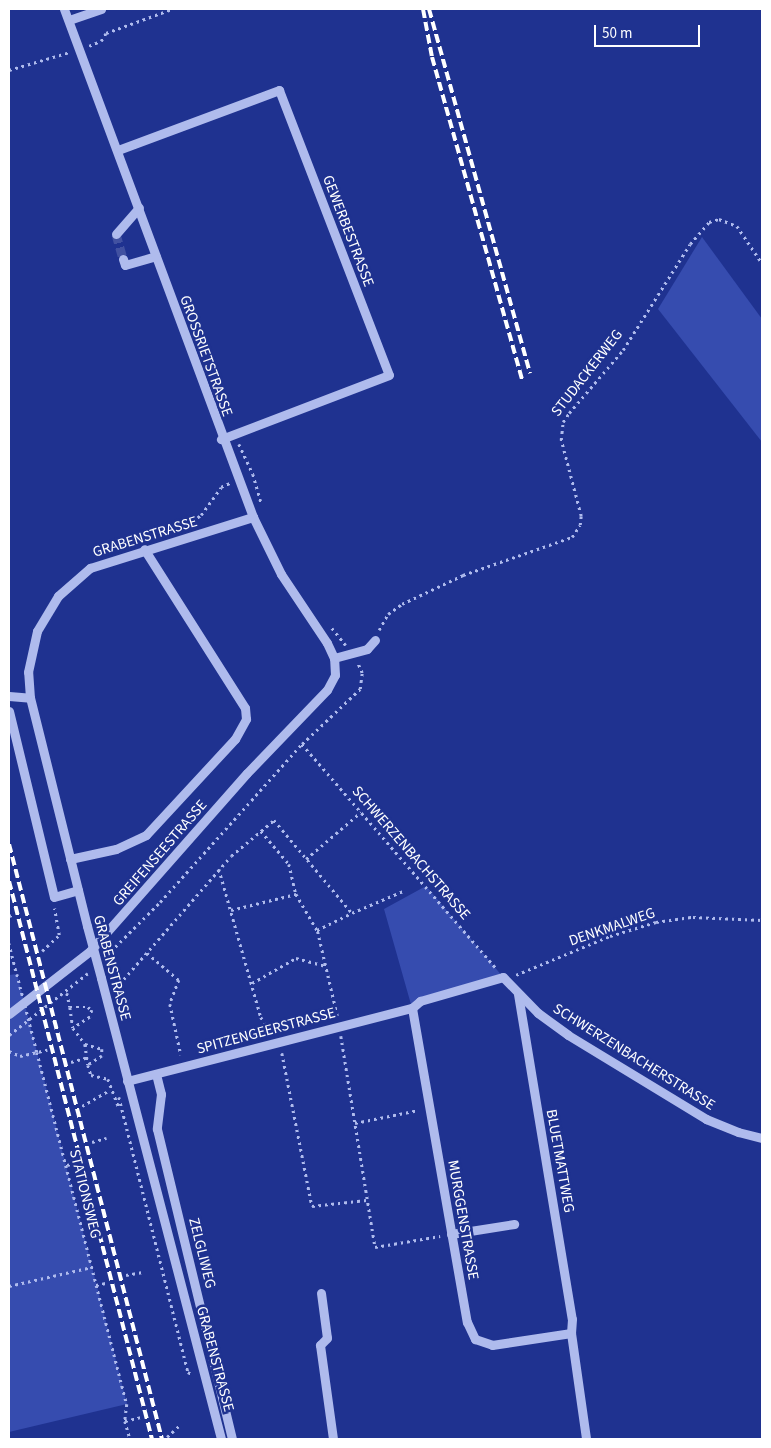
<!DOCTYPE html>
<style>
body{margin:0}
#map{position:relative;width:771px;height:1448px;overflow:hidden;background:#1f3290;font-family:"Source Sans 3",sans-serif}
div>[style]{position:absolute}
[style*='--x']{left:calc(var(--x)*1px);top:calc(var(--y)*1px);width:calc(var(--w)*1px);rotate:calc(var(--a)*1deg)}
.green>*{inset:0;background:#364caf}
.minor-tunnel>*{height:9px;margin-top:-4.5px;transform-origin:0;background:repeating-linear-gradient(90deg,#4151a1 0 9px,transparent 0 13.5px)}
.path>*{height:2.5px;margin-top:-1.25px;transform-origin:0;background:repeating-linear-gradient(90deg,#afbbed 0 2.5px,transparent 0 6.5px)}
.minor>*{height:9px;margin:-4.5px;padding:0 4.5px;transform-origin:4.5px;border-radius:4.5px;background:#afbbed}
.rail>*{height:4px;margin-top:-2px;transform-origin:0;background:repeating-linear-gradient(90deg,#fff 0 9px,transparent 0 13px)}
.path-bridge>*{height:2.5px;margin-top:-1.25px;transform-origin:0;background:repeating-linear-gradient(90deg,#afbbed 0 2.5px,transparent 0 6.5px)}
.minor-bridge>*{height:9px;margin:-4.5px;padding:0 4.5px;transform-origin:4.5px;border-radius:4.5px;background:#afbbed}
span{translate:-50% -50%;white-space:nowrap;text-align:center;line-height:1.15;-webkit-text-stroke:5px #1f3290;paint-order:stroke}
.street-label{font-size:15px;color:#fff}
.frame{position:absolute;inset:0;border:10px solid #fff;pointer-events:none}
.scale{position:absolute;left:594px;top:25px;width:106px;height:22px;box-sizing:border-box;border:2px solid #fff;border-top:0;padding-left:6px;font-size:15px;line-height:18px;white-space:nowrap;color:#fff;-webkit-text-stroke:4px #1f3290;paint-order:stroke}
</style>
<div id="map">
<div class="green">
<div style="clip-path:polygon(702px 237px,762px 319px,762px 442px,658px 309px)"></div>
<div style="clip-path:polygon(426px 886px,503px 977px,420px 1001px,412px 1008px,384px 909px)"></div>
<div style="clip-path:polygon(17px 974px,127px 1404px,9px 1432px,9px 975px)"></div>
</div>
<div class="minor-tunnel">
<div style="--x:116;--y:234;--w:26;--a:74"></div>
</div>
<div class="path">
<div style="--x:89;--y:46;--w:13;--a:-23"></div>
<div style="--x:101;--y:41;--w:9;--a:-58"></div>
<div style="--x:106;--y:33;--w:70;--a:-20"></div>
<div style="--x:9;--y:70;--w:64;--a:-16.4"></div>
<div style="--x:239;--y:444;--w:33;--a:65"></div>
<div style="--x:253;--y:474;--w:32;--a:74"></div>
<div style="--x:187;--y:525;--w:17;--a:-36"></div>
<div style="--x:201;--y:515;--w:34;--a:-54"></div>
<div style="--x:221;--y:487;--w:10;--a:-24"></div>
<div style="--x:94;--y:554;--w:37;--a:-19"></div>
<div style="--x:332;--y:628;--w:22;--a:51"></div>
<div style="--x:379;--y:630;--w:18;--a:-61"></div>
<div style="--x:388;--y:614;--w:17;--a:-36"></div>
<div style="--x:402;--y:604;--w:68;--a:-25.4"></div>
<div style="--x:463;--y:575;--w:115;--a:-19.2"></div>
<div style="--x:572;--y:537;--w:14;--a:-56"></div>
<div style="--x:580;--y:525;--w:9;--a:-84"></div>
<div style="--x:581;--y:516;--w:79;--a:-104.7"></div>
<div style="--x:561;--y:440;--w:18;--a:-84"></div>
<div style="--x:563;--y:422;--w:11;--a:-56"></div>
<div style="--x:569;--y:413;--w:83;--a:-49.4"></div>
<div style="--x:623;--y:350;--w:125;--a:-57.7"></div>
<div style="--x:690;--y:244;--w:29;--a:-49"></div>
<div style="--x:709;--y:222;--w:10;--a:-17"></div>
<div style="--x:719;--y:219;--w:19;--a:21"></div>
<div style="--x:737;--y:226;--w:45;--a:56"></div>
<div style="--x:302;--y:744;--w:296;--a:49.1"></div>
<div style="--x:261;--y:831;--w:43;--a:49.7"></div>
<div style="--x:289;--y:864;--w:31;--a:77"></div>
<div style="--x:296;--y:894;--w:42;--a:59.7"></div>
<div style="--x:306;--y:859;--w:72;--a:-40.5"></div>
<div style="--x:219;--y:869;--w:154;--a:74.2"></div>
<div style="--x:261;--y:1017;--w:18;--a:63"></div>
<div style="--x:231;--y:910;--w:67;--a:-13.8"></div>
<div style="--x:9;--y:916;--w:3;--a:-18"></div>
<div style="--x:9;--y:943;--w:32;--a:76"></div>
<div style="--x:42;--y:951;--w:23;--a:-43"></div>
<div style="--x:59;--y:935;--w:27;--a:-100"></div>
<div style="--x:147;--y:953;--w:42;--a:40.2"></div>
<div style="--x:179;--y:980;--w:26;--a:111"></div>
<div style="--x:170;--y:1004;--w:52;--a:77.8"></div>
<div style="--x:106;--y:956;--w:76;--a:-45"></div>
<div style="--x:160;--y:902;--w:212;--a:-48.1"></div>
<div style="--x:302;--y:744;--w:80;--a:-43.5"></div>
<div style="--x:360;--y:689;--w:16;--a:-83"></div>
<div style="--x:362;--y:673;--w:12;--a:-114"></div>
<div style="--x:516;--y:975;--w:102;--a:-22.5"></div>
<div style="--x:610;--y:936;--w:48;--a:-16.9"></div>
<div style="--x:656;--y:922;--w:37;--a:-8"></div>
<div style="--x:693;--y:917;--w:69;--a:2.5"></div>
<div style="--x:252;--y:983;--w:51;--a:-29.6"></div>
<div style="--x:296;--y:958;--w:30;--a:15"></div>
<div style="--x:115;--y:989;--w:176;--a:-48.9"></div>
<div style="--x:231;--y:856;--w:56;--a:-39.9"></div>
<div style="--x:274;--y:820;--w:121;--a:50"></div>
<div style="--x:352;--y:913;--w:56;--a:-23.3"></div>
<div style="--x:67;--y:993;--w:14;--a:78"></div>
<div style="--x:70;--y:1007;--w:18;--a:0"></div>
<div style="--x:88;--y:1007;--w:5;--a:37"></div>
<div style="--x:92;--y:1010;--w:7;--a:106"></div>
<div style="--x:90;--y:1017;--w:20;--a:147"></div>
<div style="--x:73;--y:1028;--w:20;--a:53"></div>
<div style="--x:85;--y:1044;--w:18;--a:16"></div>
<div style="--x:102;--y:1049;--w:7;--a:90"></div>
<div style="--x:102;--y:1056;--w:17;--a:147"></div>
<div style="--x:88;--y:1065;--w:10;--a:73"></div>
<div style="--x:91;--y:1075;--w:17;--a:13"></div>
<div style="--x:108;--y:1079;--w:30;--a:69"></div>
<div style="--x:70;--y:1007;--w:21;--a:82"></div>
<div style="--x:337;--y:1016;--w:88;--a:-103.1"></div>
<div style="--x:317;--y:930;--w:39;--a:-26"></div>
<div style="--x:9;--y:1035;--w:100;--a:-38.1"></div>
<div style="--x:341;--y:1036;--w:214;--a:80.8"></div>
<div style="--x:375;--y:1247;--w:66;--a:-9.6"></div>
<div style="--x:85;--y:1044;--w:21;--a:82"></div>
<div style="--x:9;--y:1051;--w:12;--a:24"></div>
<div style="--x:20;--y:1056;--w:28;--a:-13"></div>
<div style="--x:37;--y:1052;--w:363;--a:75.7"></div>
<div style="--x:127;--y:1404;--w:17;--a:97"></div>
<div style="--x:125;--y:1421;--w:19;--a:74"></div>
<div style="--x:282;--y:1053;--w:156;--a:78.9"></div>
<div style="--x:312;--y:1206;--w:55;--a:-6.2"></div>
<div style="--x:71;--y:1062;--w:18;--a:-16"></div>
<div style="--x:119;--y:1097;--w:284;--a:75.9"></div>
<div style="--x:188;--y:1372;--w:6;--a:31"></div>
<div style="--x:82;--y:1106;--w:32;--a:-30"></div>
<div style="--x:355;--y:1123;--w:65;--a:-11.5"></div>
<div style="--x:92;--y:1142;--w:15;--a:-16"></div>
<div style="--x:67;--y:1165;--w:9;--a:-13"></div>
<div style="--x:126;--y:1275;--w:17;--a:-10"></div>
<div style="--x:96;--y:1285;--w:10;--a:-11"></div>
<div style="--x:9;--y:1286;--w:85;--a:-12.9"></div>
<div style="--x:125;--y:1421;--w:16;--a:-14"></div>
<div style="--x:167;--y:1437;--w:19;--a:-43"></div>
</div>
<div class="minor">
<div style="--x:69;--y:20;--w:34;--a:-19"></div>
<div style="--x:118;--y:150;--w:172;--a:-20.4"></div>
<div style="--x:279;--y:90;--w:305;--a:68.9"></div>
<div style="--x:389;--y:375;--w:180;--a:159.1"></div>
<div style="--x:116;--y:234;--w:35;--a:-49"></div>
<div style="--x:123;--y:259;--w:6;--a:72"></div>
<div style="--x:125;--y:265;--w:32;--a:-16"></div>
<div style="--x:334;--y:658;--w:34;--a:-15"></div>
<div style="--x:367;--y:649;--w:12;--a:-48"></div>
<div style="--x:9;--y:696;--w:21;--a:5"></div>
<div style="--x:9;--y:711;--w:191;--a:76.4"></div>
<div style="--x:54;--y:897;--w:25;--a:-16"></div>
<div style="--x:70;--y:859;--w:47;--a:-12.3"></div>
<div style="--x:116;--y:849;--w:33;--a:-25"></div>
<div style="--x:146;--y:835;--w:131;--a:-47.2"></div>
<div style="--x:235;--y:739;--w:23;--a:-61"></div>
<div style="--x:246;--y:719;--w:11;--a:-95"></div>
<div style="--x:245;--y:708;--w:188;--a:-122.4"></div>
<div style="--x:87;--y:926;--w:235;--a:-104"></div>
<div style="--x:30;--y:698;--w:26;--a:-94"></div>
<div style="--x:28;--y:672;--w:42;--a:-77.6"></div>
<div style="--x:37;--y:631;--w:41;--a:-59"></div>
<div style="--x:58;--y:596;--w:43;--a:-41.2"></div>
<div style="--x:90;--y:568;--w:171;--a:-17.4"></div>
<div style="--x:101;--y:978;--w:476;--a:75.4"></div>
<div style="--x:518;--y:994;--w:329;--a:80.6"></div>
<div style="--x:572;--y:1319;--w:14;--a:94"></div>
<div style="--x:571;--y:1333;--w:107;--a:81.9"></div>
<div style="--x:412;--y:1008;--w:319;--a:80.1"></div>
<div style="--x:467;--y:1322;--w:19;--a:65"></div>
<div style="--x:475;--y:1339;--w:18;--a:19"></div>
<div style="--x:492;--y:1345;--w:80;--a:-8.6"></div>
<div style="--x:412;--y:1008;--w:11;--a:-41"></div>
<div style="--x:420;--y:1001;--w:86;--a:-16.1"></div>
<div style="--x:503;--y:977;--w:50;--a:45.8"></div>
<div style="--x:538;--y:1013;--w:37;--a:36"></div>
<div style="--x:568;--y:1035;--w:162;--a:31.3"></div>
<div style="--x:706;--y:1119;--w:35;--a:22"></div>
<div style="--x:738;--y:1132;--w:25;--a:14"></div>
<div style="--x:9;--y:1014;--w:103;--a:-37.9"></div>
<div style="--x:90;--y:951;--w:237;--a:-48.6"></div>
<div style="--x:247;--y:773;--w:115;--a:-46.1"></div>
<div style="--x:327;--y:690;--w:17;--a:-62"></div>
<div style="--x:335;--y:675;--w:17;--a:-93"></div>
<div style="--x:334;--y:658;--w:17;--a:-115"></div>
<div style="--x:327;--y:643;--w:83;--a:-123.7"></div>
<div style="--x:281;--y:574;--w:64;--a:-116.2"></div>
<div style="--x:253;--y:517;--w:542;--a:-110.41"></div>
<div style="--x:156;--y:1074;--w:21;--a:76"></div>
<div style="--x:161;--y:1094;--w:35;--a:97"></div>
<div style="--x:157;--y:1129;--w:319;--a:76.4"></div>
<div style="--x:127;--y:1081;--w:294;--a:-14.4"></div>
<div style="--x:451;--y:1234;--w:64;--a:-9"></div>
<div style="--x:321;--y:1293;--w:45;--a:82.4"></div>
<div style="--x:327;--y:1338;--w:10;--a:135"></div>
<div style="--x:320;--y:1345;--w:95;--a:82.1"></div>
</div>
<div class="rail">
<div style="--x:423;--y:9;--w:49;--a:79.4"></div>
<div style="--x:432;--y:57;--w:337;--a:74.4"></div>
<div style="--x:429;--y:9;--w:378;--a:74.5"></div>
<div style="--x:9;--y:844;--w:614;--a:75.58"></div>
<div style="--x:9;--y:881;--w:576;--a:75.63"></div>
</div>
<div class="path-bridge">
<div style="--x:17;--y:974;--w:81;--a:75.6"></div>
</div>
<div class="minor-bridge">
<div style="--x:87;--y:926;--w:54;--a:74.9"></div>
</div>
<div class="street-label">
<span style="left:348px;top:231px;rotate:69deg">GEWERBESTRASSE</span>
<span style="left:206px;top:356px;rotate:70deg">GROSSRIETSTRASSE</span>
<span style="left:587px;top:373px;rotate:-52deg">STUDACKERWEG</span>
<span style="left:145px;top:537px;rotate:-17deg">GRABENSTRASSE</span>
<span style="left:160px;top:853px;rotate:-49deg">GREIFENSEESTRASSE</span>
<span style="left:411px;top:853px;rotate:49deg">SCHWERZENBACHSTRASSE</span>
<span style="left:612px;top:927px;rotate:-19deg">DENKMALWEG</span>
<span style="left:112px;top:968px;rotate:75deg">GRABENSTRASSE</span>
<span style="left:266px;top:1031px;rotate:-15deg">SPITZENGEERSTRASSE</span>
<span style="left:634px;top:1057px;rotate:32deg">SCHWERZENBACHERSTRASSE</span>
<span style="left:560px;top:1161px;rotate:80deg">BLUETMATTWEG</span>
<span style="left:85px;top:1194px;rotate:76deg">STATIONSWEG</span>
<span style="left:463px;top:1220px;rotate:80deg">MURGGENSTRASSE</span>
<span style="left:202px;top:1253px;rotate:76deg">ZELGLIWEG</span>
<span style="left:215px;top:1359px;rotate:75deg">GRABENSTRASSE</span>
</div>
<div class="frame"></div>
<div class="scale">50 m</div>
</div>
